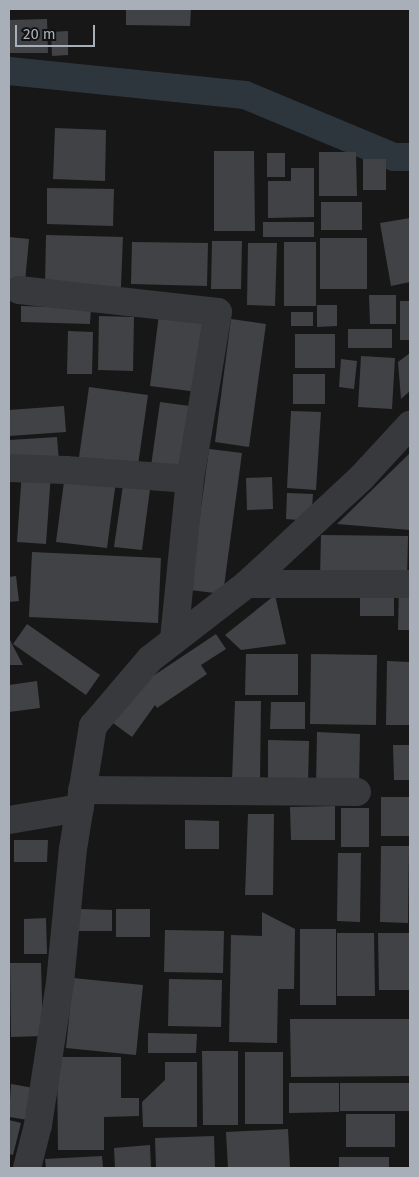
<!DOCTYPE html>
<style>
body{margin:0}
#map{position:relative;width:419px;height:1177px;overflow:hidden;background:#171718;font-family:"Fira Sans",sans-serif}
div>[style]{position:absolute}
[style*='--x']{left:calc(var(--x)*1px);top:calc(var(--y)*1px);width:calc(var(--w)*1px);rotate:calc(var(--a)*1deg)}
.canal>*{height:28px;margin:-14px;padding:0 14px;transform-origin:14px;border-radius:14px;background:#2d363c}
.building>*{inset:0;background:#414245}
.minor>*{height:28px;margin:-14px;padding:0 14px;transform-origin:14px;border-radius:14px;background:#38393d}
span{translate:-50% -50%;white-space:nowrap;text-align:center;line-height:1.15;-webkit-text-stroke:4px #121213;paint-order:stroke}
.frame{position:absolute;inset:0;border:10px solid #a9afb8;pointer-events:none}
.scale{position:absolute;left:15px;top:25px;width:80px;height:22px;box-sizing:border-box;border:2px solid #a9afb8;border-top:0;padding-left:6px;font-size:15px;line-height:18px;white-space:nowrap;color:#a9afb8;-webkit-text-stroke:4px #121213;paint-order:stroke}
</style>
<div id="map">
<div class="canal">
<div style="--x:9;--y:71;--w:237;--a:5.8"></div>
<div style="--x:245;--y:95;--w:161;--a:22.6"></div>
<div style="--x:394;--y:157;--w:16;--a:0"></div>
</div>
<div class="building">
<div style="clip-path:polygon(126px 9px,191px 9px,190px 26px,126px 25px)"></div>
<div style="clip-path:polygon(47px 19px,48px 53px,9px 53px,9px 20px)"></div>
<div style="clip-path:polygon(68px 31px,68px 55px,52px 56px,51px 32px)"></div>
<div style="clip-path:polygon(55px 128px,106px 130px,105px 181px,53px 179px)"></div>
<div style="clip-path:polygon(214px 151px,254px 151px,255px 231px,214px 231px)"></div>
<div style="clip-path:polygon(319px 152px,356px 152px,357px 196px,319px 196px)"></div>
<div style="clip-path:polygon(267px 153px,285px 153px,285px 177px,267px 177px)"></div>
<div style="clip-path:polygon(363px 159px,386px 159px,386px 190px,363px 190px)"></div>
<div style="clip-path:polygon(291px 168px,314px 168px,314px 217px,268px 218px,268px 181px,291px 181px)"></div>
<div style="clip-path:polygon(47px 188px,114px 189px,113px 226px,47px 224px)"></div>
<div style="clip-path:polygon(321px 202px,362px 202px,362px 230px,321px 230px)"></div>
<div style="clip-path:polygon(410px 218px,410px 282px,391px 286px,380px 223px)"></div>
<div style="clip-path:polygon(263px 222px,314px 222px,314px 237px,263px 237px)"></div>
<div style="clip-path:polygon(46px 235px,123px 237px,121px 287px,45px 286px)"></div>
<div style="clip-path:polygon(9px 237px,29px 239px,25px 282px,9px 280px)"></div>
<div style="clip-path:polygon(320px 238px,367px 238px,367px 289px,320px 289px)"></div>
<div style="clip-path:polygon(212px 241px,242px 241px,241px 289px,211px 289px)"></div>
<div style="clip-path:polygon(132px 242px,208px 243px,207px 286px,131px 284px)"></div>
<div style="clip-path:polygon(284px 242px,316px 242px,316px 306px,284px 306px)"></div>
<div style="clip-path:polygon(248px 243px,277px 243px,275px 306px,247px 305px)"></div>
<div style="clip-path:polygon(369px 295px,396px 295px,396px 324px,370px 324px)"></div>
<div style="clip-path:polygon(400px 301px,410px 301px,410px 340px,400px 340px)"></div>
<div style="clip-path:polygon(317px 305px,337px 305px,337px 326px,317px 327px)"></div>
<div style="clip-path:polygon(21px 306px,91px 308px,90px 324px,21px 322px)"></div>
<div style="clip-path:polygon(291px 312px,313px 312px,313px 326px,291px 326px)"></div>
<div style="clip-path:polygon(159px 314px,208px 321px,198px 392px,150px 386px)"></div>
<div style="clip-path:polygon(99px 316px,134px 317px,133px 371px,98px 370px)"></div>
<div style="clip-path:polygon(231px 319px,266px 324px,249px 447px,215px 442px)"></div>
<div style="clip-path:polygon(348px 329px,392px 329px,392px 348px,348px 348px)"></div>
<div style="clip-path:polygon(68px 331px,93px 332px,92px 374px,67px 374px)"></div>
<div style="clip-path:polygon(295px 334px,335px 334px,335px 368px,295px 368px)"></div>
<div style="clip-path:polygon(410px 353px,410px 391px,401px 399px,398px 362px)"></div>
<div style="clip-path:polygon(361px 356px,395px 358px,392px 409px,358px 407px)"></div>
<div style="clip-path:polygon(341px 359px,357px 361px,354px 389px,339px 387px)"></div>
<div style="clip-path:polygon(293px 374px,325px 374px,325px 404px,293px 404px)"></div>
<div style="clip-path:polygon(89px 387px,148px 395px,137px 472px,78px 464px)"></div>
<div style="clip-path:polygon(160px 402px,190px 406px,181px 470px,151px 466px)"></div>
<div style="clip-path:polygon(64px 406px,66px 432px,9px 436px,9px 410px)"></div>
<div style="clip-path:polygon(291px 411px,321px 412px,316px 490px,287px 488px)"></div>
<div style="clip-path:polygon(57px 437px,59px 462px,9px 466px,9px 440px)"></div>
<div style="clip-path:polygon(209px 449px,242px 453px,223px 594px,190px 590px)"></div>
<div style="clip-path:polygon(410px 453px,410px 530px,337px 524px)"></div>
<div style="clip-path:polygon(22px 471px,51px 473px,46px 544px,17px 542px)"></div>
<div style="clip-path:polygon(65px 474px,116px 481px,107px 548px,56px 542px)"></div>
<div style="clip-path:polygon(272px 477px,273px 509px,247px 510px,246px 478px)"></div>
<div style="clip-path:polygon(123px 485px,150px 489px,142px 550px,114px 547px)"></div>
<div style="clip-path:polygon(287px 493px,313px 494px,311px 521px,286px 519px)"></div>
<div style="clip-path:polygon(321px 535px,408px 536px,407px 581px,320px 579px)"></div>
<div style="clip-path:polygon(32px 552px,161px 558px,158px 623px,29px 617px)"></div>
<div style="clip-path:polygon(16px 576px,19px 601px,9px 602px,9px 577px)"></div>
<div style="clip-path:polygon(399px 585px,410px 586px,410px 630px,398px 630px)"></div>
<div style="clip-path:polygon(360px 587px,394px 587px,394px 616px,360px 616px)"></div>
<div style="clip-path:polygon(275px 595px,286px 644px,241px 650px,225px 635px)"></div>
<div style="clip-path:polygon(27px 624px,100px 675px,86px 695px,13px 644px)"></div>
<div style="clip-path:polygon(216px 634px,226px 649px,201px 665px,207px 674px,157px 708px,155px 705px,132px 737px,113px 723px,141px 684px)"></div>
<div style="clip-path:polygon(9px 638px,13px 646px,23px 665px,9px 665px)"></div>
<div style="clip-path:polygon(246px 654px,298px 654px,298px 695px,245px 695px)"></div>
<div style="clip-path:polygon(311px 654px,377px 655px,376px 725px,310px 724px)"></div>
<div style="clip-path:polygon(387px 661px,410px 662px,410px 725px,386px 725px)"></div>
<div style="clip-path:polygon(37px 681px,40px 708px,9px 712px,9px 685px)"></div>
<div style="clip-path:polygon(235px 701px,261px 701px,260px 782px,232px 781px)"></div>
<div style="clip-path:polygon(271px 702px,305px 702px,305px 729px,270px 729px)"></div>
<div style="clip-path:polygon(317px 732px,360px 734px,359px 788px,316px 787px)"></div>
<div style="clip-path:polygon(268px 740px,309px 741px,308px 785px,268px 785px)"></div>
<div style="clip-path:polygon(393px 745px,409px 745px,409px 780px,394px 780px)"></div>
<div style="clip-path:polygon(381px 797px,410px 797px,410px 836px,381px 836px)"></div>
<div style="clip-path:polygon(335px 806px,335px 840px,291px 840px,290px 807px)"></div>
<div style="clip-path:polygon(341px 808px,369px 808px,369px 847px,341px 847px)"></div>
<div style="clip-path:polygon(248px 814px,274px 814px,273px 895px,245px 895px)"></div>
<div style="clip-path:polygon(185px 820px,219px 821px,219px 849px,185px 849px)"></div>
<div style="clip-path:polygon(14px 840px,48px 840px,47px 862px,14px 862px)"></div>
<div style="clip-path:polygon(381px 846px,409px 846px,408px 923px,380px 922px)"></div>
<div style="clip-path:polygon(338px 853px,361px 853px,360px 922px,337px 921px)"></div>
<div style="clip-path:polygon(79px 909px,112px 910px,112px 931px,78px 931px)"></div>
<div style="clip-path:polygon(116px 909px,150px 909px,150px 937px,116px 937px)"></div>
<div style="clip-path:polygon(262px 912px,295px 929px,294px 989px,278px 989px,277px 1043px,229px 1042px,231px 935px,262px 936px)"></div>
<div style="clip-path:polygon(46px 918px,47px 954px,24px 954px,24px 919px)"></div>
<div style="clip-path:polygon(300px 929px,336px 929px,336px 1005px,300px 1005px)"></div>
<div style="clip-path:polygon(165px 930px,224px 931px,223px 973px,164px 972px)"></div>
<div style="clip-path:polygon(337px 933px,374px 933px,375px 996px,337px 996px)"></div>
<div style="clip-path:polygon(378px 933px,410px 933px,410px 990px,379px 990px)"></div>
<div style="clip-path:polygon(10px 963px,41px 963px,43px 1036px,11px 1037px)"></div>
<div style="clip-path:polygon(73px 978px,143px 985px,136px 1055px,66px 1048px)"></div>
<div style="clip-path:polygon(169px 979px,222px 980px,221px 1027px,168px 1026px)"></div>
<div style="clip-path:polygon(290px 1019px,410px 1019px,410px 1076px,291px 1077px)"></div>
<div style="clip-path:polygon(148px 1033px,197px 1034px,196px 1053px,148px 1053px)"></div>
<div style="clip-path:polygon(202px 1051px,238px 1051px,238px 1125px,203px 1125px)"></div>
<div style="clip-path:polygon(245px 1052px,283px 1052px,283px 1124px,245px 1124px)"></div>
<div style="clip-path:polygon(57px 1057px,121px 1057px,121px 1098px,139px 1098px,139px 1116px,104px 1117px,104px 1150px,58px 1150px)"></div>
<div style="clip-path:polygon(165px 1062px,197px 1062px,197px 1127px,143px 1127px,142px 1102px,165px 1080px)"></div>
<div style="clip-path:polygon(289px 1083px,339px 1083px,339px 1112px,289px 1113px)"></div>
<div style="clip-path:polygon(340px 1083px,410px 1083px,410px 1111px,340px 1111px)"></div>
<div style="clip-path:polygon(11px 1084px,34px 1088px,28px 1120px,9px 1117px)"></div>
<div style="clip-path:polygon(346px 1114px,395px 1114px,395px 1147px,346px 1147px)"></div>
<div style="clip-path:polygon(9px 1120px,21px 1123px,13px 1155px,9px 1154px)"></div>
<div style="clip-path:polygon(288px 1129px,290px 1168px,228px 1168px,226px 1132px)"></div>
<div style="clip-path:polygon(214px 1136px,215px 1168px,156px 1168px,155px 1138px)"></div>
<div style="clip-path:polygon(150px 1145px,151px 1168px,115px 1168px,114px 1148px)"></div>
<div style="clip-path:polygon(102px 1156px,103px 1168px,46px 1168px,45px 1159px)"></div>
<div style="clip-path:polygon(339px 1157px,389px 1157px,389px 1168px,339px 1168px)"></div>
</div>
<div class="minor">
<div style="--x:19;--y:290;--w:200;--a:6.3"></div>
<div style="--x:218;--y:312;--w:169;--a:99.5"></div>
<div style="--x:190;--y:479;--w:162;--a:95.7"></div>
<div style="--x:9;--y:468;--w:57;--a:2"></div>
<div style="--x:66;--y:470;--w:124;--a:4.2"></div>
<div style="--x:247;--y:584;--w:163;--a:0"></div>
<div style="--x:82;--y:790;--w:275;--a:0.4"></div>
<div style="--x:9;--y:820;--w:72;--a:-9.6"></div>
<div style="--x:27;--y:1168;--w:44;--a:-75.7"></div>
<div style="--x:38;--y:1125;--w:144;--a:-81.2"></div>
<div style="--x:60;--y:983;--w:135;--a:-84.5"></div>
<div style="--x:73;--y:849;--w:125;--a:-80.8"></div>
<div style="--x:93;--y:726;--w:88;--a:-49.6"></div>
<div style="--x:150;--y:659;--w:123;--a:-37.7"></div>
<div style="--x:247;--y:584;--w:157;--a:-42.9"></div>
<div style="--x:362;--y:477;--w:71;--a:-47.3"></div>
</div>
<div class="frame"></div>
<div class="scale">20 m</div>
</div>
